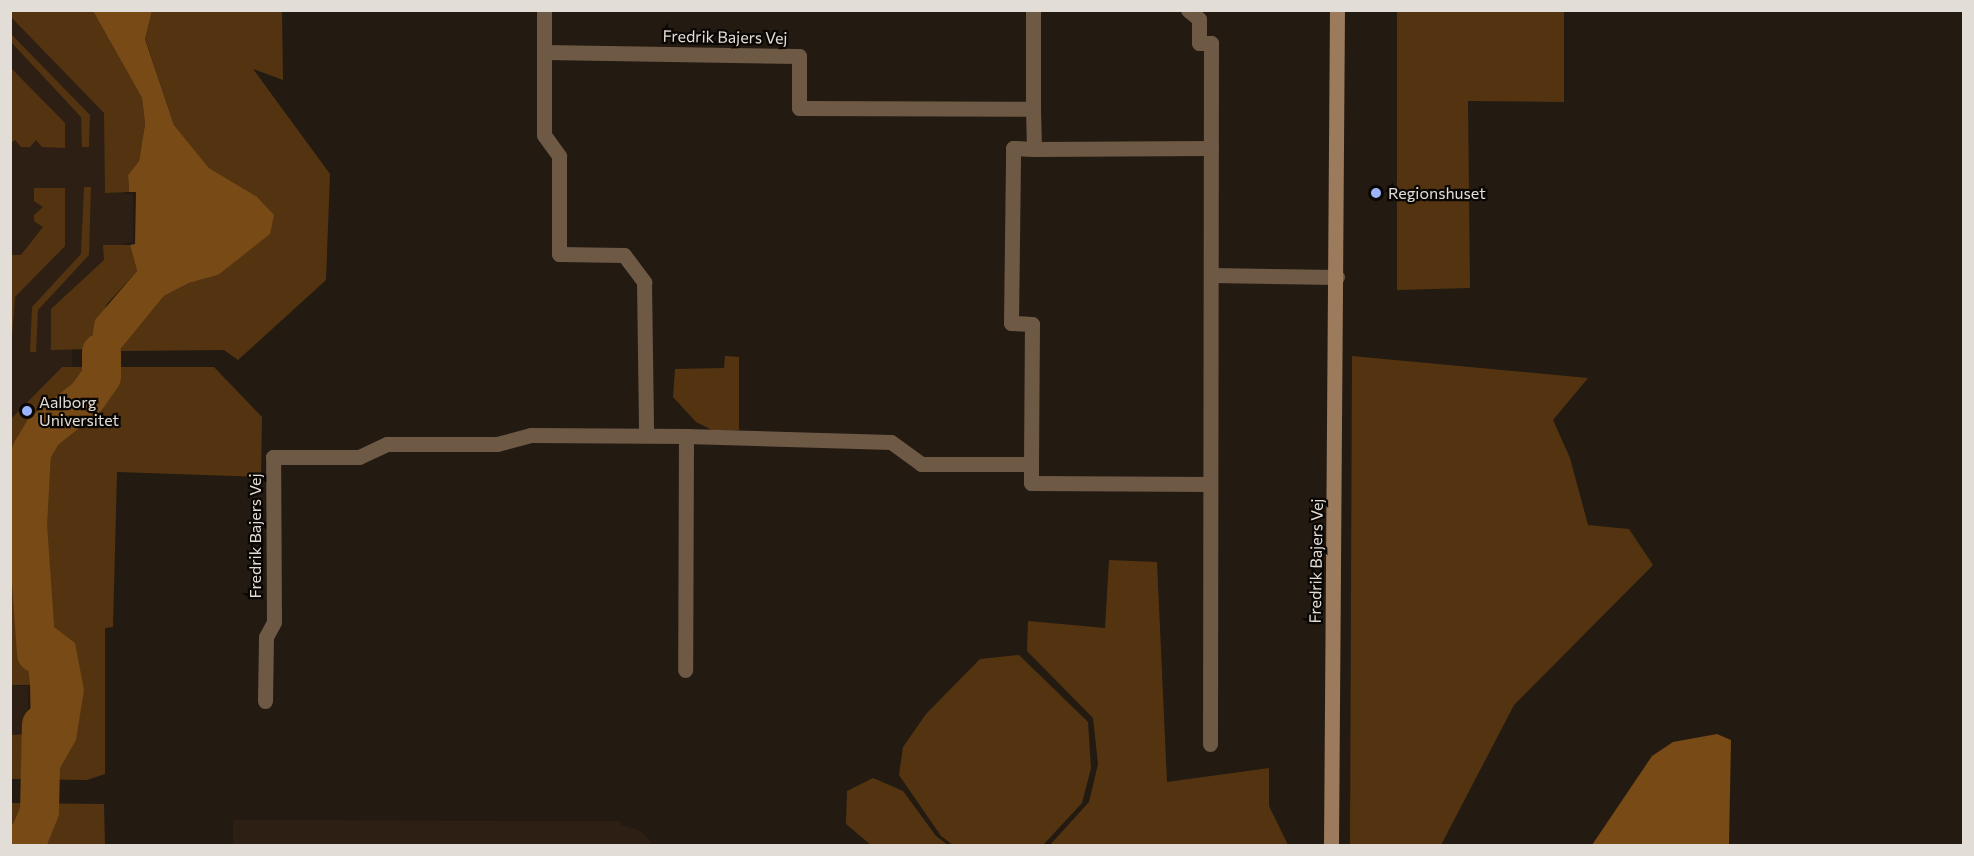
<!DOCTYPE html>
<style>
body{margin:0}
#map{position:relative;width:1974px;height:856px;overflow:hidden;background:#231a12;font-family:Commissioner,sans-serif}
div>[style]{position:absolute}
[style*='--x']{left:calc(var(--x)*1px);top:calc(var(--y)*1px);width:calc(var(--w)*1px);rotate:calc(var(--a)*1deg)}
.built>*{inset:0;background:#2d1f13}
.green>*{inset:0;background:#543410}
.water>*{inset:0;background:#774a16}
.canal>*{height:39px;margin:-19.5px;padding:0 19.5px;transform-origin:19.5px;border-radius:19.5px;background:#774a16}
.street>*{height:15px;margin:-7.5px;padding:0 7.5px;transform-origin:7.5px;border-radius:7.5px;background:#6e5945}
.secondary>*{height:15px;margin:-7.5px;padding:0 7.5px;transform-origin:7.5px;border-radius:7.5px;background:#9c7b5c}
.dots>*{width:16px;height:16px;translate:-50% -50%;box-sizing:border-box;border:3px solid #090604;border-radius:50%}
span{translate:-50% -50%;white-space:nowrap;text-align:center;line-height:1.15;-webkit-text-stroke:4.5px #090604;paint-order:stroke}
.street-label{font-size:16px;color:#e3ddd7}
.poi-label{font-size:16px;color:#e3ddd7}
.left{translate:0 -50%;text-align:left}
.frame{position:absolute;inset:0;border:12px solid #e3ddd7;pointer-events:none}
</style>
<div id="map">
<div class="built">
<div style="clip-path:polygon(36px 10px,123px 103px,123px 194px,133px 194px,133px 242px,124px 243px,123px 276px,72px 330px,72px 380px,17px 441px,16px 686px,28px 686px,28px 735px,11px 779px,10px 11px)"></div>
<div style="clip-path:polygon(233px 820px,620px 821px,621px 825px,639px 830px,654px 845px,233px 845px)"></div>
</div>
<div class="green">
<div style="clip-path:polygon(11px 11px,93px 11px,142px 98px,145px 124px,139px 161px,128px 175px,129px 192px,105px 193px,104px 113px,11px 17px)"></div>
<div style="clip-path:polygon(152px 11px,282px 11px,283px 80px,253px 69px,330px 174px,326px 280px,238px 360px,224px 350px,119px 351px,164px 296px,189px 283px,218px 275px,256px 196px,209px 168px,174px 125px,145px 38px)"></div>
<div style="clip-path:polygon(1397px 11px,1564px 11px,1564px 102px,1468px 101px,1470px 288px,1397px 290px)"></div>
<div style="clip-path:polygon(10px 33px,90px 115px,89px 147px,82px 147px,81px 117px,11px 42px)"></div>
<div style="clip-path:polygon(11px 68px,65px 123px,65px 148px,42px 147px,36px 140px,30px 147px,21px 147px,15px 140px,11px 143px)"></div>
<div style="clip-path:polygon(84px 187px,91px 187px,89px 255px,38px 310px,36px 352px,30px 352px,32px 307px,81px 254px)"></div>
<div style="clip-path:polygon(34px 188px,65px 188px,65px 246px,15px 297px,11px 351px,11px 255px,21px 255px,43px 227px,34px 221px,34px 215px,43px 207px,34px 201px)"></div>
<div style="clip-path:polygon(103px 245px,130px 245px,137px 271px,107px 304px,92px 335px,90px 349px,51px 350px,51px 309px,104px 260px)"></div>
<div style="clip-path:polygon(725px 356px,739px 357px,739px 430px,714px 431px,696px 422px,673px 397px,675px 369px,724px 368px)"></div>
<div style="clip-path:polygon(1352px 356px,1588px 378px,1553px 420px,1570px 458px,1588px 525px,1629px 529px,1653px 565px,1514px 705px,1441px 845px,1350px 845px)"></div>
<div style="clip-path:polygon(62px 367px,214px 367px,262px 417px,261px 477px,117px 472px,113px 627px,105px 628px,105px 774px,87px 780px,11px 779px,11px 735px,31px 734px,27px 743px,29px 769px,36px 775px,55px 627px,41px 617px,30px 685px,11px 685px,11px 419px)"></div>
<div style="clip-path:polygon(1109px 560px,1157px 562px,1167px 782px,1269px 768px,1269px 806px,1288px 845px,1050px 845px,1089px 802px,1098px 764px,1093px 718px,1027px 651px,1028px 621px,1105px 628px)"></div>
<div style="clip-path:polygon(1019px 655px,1088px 722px,1091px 768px,1082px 803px,1043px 845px,953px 845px,941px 836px,899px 775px,903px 747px,926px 714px,980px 659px)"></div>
<div style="clip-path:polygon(873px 778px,903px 791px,936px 836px,948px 845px,871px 845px,846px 824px,847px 791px)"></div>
<div style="clip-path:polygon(11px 803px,104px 804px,105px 845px,11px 845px)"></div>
</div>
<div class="water">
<div style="clip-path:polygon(93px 11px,152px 11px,145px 39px,174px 125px,209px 168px,256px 196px,274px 215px,270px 234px,218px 275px,189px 283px,164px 296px,119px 351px,101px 352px,90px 349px,95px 320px,137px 271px,130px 245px,135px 244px,136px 192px,129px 192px,128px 175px,139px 161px,145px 124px,142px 98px)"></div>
<div style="clip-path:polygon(30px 602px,39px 603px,41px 617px,75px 643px,84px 690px,76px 740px,60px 768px,40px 777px,30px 769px,27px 743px,31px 734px,30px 686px,23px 608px)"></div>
<div style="clip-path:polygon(1717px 734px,1731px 740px,1729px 845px,1592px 845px,1652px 756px,1673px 742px)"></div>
</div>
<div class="canal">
<div style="--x:36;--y:653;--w:128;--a:-94"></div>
<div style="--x:27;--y:525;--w:74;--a:-86.9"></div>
<div style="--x:31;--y:451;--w:23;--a:-59"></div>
<div style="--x:43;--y:431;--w:56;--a:-38.5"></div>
<div style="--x:87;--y:396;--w:24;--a:-55"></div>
<div style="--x:101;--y:376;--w:24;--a:-90"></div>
<div style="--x:10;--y:845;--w:19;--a:-21"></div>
<div style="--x:28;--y:838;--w:29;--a:-68"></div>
<div style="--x:39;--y:811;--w:87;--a:-88.7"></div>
</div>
<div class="street">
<div style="--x:544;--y:10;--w:125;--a:90"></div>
<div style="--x:544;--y:135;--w:26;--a:54"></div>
<div style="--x:559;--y:156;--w:98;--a:90"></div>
<div style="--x:559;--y:254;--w:65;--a:0.9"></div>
<div style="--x:624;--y:255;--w:34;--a:53"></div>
<div style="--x:644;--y:282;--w:152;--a:89.2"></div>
<div style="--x:1188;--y:10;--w:14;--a:39"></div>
<div style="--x:1199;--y:19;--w:24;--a:90"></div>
<div style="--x:1199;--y:43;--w:12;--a:0"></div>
<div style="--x:1211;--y:43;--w:701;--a:90.08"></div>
<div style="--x:544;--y:52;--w:255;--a:0.9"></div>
<div style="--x:799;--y:56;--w:52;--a:90"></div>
<div style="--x:799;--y:108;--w:234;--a:0.2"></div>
<div style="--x:1033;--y:109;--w:99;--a:-90"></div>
<div style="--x:1034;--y:149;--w:177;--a:-0.3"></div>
<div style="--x:1211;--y:275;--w:126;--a:0.9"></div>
<div style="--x:686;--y:436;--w:205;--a:1.7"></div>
<div style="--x:891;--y:442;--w:37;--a:36"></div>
<div style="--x:921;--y:464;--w:110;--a:0"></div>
<div style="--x:1031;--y:464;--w:19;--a:90"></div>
<div style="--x:1031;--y:483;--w:179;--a:0.3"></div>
<div style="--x:1031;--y:464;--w:140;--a:-89.6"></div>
<div style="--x:1032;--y:324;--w:21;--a:-177"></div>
<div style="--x:1011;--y:323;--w:175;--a:-89.3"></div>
<div style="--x:1013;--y:148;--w:21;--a:3"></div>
<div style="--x:1034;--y:149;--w:40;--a:-91.4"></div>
<div style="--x:265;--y:701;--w:64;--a:-89.1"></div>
<div style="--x:266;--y:637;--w:17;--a:-62"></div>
<div style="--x:274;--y:622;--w:165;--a:-90.3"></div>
<div style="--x:273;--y:457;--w:86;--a:0"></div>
<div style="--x:359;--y:457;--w:31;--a:-25"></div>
<div style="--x:387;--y:444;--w:110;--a:0"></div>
<div style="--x:497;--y:444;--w:35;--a:-15"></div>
<div style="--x:531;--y:435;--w:155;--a:0.4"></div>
<div style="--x:686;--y:436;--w:234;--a:90.2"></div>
</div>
<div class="secondary">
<div style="--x:1331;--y:846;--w:836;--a:-89.59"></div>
</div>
<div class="dots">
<div style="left:1376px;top:193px;background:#9cb4fd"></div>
<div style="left:27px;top:411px;background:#9cb4fd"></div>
</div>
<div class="street-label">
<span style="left:725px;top:37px;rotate:1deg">Fredrik Bajers Vej</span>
<span style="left:255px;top:536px;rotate:-90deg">Fredrik Bajers Vej</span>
<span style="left:1316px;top:561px;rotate:-89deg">Fredrik Bajers Vej</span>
</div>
<div class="poi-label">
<span class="left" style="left:1388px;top:193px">Regionshuset</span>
<span class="left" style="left:39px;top:411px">Aalborg<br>Universitet</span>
</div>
<div class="frame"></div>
</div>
